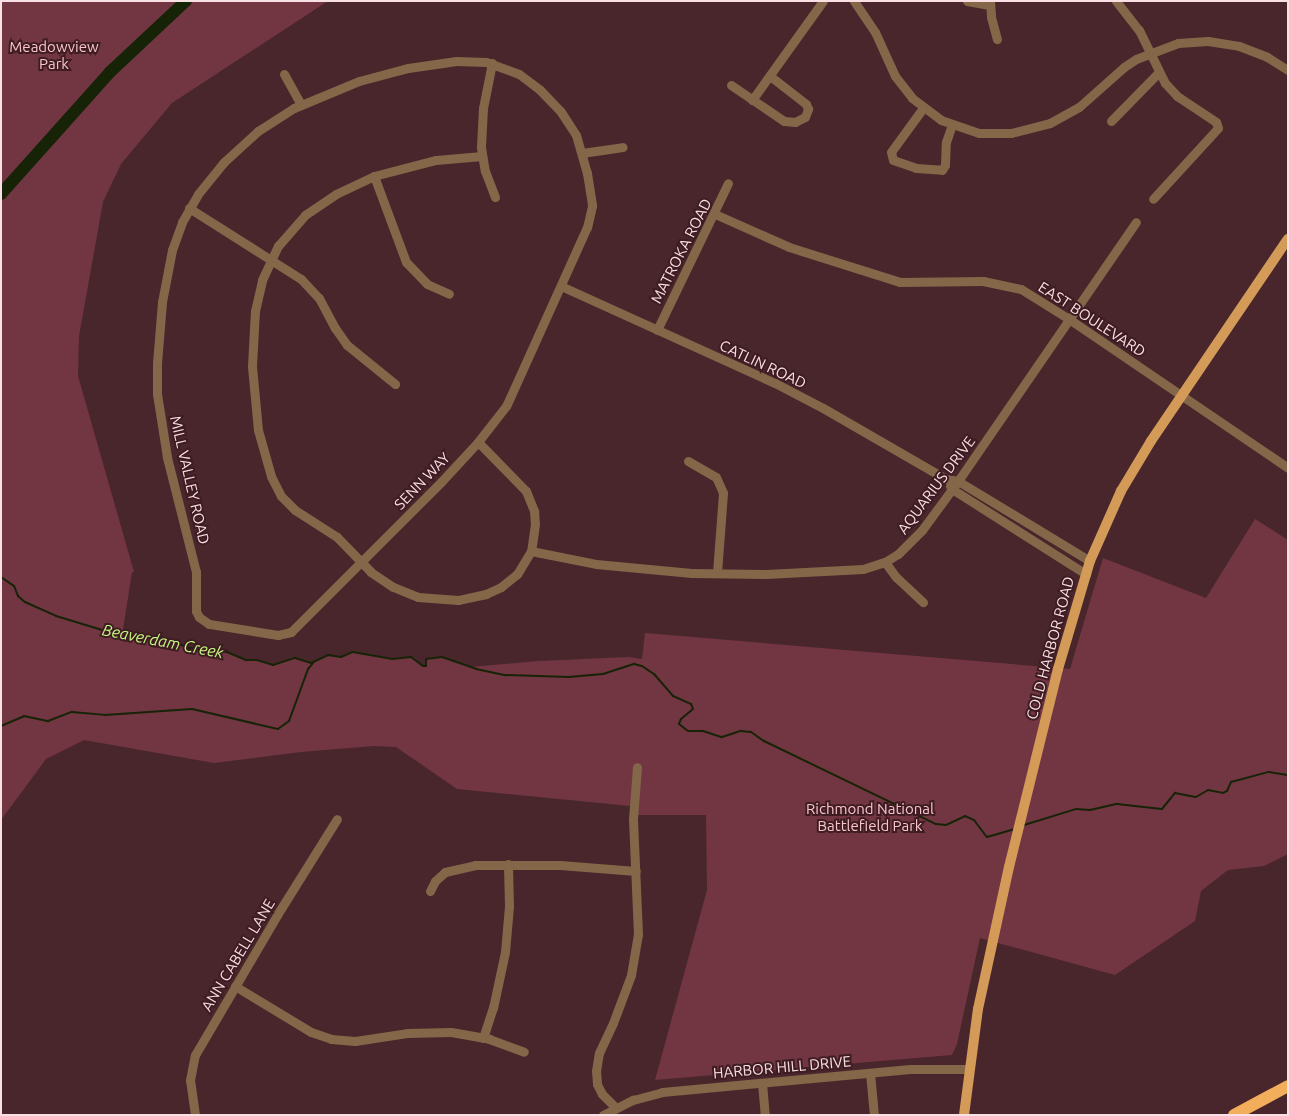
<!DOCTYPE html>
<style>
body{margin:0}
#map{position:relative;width:1289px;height:1116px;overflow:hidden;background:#49262c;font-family:Ubuntu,sans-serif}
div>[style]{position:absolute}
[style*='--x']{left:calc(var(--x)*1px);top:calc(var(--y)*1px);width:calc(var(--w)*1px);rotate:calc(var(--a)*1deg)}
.green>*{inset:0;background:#713642}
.stream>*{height:2px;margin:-1px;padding:0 1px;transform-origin:1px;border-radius:1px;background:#172306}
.river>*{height:12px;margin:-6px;padding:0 6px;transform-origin:6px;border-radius:6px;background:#172306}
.minor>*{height:9px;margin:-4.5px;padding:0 4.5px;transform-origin:4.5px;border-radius:4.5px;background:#836748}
.major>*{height:10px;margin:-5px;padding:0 5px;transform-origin:5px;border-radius:5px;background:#d39a58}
.highway>*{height:12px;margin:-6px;padding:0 6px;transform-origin:6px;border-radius:6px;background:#f3ae5c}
span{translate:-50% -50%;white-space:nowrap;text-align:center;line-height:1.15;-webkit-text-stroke:4px #3e1c22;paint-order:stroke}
.park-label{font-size:15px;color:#fac4cc}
.street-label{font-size:15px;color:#f9e0e4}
.water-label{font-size:16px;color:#c4f781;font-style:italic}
.frame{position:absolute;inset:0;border:2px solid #f9e0e4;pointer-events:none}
</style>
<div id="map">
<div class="green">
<div style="clip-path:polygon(1px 1px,328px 1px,172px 103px,121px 164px,103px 202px,79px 336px,78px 376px,134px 572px,132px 572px,122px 636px,163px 638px,189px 648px,227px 652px,246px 660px,257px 660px,273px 665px,295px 658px,311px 663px,328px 655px,341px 657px,353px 652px,392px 659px,411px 657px,423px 666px,426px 665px,426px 659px,442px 657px,471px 667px,538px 661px,629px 657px,642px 659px,645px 633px,1070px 669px,1103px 558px,1206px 598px,1255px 519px,1288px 540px,1288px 854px,1264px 866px,1228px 870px,1201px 891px,1195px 921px,1115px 975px,980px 938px,957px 1044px,952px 1055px,655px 1080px,707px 890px,706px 815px,637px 815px,630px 806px,457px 789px,396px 747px,374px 746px,301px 752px,214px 763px,84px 740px,46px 759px,1px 820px)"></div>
</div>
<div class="stream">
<div style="--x:1;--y:577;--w:16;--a:35"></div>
<div style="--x:14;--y:586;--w:11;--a:68"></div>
<div style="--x:18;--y:596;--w:9;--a:41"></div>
<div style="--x:25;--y:602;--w:34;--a:24"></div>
<div style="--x:56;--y:616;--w:69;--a:16.9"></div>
<div style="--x:122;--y:636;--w:41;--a:2.8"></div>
<div style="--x:163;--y:638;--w:28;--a:21"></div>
<div style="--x:189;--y:648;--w:38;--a:6"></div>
<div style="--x:227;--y:652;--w:21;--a:23"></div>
<div style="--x:246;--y:660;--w:11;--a:0"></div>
<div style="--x:257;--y:660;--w:17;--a:17"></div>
<div style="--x:273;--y:665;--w:23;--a:-18"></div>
<div style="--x:295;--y:658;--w:17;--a:17"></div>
<div style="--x:311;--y:663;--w:19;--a:-25"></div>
<div style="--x:328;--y:655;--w:13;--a:9"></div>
<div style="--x:341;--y:657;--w:13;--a:-23"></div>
<div style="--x:353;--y:652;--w:40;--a:10"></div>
<div style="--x:392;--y:659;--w:19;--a:-6"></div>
<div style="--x:411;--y:657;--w:15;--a:37"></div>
<div style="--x:423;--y:666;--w:3;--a:0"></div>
<div style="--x:426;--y:666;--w:7;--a:-90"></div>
<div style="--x:426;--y:659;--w:16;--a:-7"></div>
<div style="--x:442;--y:657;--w:36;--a:19"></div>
<div style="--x:476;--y:669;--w:30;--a:12"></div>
<div style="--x:505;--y:675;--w:64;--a:1.8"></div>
<div style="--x:569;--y:677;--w:34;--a:-5"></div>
<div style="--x:603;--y:674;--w:33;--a:-18"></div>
<div style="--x:634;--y:664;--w:8;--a:14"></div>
<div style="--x:642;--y:666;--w:14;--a:34"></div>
<div style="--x:654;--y:674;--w:29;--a:49"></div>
<div style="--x:673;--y:696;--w:20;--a:24"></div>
<div style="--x:691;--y:704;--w:5;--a:68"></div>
<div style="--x:693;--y:709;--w:16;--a:140"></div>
<div style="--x:681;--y:719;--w:5;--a:112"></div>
<div style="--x:679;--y:724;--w:11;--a:38"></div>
<div style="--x:688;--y:731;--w:15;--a:0"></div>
<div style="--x:703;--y:731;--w:20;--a:18"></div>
<div style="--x:722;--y:737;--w:20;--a:-18"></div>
<div style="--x:741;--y:731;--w:10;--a:6"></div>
<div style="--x:751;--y:732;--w:16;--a:35"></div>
<div style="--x:764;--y:741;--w:191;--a:25.8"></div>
<div style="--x:936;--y:824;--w:10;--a:6"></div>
<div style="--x:946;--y:825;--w:21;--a:-25"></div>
<div style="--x:965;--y:816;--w:10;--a:24"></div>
<div style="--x:974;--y:820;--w:21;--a:53"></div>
<div style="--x:987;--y:837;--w:29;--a:-16"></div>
<div style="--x:1;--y:726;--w:25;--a:-23"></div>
<div style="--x:24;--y:716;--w:25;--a:12"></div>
<div style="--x:48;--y:721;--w:26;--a:-21"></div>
<div style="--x:72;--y:712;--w:33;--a:5"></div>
<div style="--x:105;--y:715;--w:87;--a:-3.9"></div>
<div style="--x:192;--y:709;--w:88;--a:13.1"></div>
<div style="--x:278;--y:729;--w:14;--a:-36"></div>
<div style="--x:289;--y:721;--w:55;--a:-69.9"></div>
<div style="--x:308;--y:669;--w:8;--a:-50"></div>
<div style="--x:1024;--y:825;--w:54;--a:-17.1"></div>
<div style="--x:1076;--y:809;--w:14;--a:4"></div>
<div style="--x:1090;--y:810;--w:28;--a:-13"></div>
<div style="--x:1117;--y:804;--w:45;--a:6.3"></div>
<div style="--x:1162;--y:809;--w:21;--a:-51"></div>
<div style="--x:1175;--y:793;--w:21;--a:11"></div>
<div style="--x:1196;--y:797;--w:14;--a:-30"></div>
<div style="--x:1208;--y:790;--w:15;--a:11"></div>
<div style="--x:1223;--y:793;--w:4;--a:-27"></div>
<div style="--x:1227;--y:791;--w:10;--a:-66"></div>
<div style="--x:1231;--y:782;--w:39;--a:-15"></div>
<div style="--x:1269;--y:772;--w:19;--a:9"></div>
</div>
<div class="river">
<div style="--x:1;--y:194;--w:164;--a:-48.2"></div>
<div style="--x:110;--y:72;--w:104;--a:-43.1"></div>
</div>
<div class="minor">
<div style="--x:854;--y:1;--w:37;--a:56"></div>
<div style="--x:875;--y:32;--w:48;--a:65.6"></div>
<div style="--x:895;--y:76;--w:28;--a:52"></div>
<div style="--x:912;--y:98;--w:36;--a:37"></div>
<div style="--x:941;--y:120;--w:40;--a:18.9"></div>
<div style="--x:979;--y:133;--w:32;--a:0"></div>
<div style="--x:1011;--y:133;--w:40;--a:-14.4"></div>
<div style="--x:1050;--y:123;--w:33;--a:-29"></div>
<div style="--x:1079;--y:107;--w:60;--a:-41.6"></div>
<div style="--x:1124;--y:67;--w:14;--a:-34"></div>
<div style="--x:1136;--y:59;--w:45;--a:-20.9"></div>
<div style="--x:1178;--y:43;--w:30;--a:-4"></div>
<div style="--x:1208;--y:41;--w:31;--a:9"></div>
<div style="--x:1239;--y:46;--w:30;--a:21"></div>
<div style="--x:1267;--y:57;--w:25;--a:32"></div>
<div style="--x:967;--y:1;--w:23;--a:10"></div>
<div style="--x:990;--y:1;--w:16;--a:86"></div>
<div style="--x:991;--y:17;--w:23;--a:75"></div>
<div style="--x:1116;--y:1;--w:37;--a:52"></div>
<div style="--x:1139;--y:30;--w:59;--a:63.9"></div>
<div style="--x:1165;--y:83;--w:18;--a:47"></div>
<div style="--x:1177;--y:96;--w:47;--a:33.7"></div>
<div style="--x:1216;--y:122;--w:6;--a:72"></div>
<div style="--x:1218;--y:128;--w:96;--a:132.5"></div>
<div style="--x:456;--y:61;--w:30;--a:2"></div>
<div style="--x:486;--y:62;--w:35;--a:20"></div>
<div style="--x:519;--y:74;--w:26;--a:37"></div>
<div style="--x:540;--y:90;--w:30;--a:46"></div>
<div style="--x:561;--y:112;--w:27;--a:57"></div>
<div style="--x:576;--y:135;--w:40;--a:74"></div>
<div style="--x:587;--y:173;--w:33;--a:81"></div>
<div style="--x:592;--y:206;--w:22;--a:103"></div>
<div style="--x:587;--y:227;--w:196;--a:114.3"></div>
<div style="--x:506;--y:406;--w:46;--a:127.9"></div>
<div style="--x:478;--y:442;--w:54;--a:132.8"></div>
<div style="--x:441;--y:482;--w:212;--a:135"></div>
<div style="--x:291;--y:632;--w:13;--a:167"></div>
<div style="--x:278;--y:635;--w:70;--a:-170.9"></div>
<div style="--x:209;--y:624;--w:12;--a:-145"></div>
<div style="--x:199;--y:617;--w:7;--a:-117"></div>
<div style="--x:196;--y:611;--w:39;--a:-90"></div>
<div style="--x:196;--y:572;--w:119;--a:-104.2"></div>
<div style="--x:167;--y:457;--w:64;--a:-99"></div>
<div style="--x:157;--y:394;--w:31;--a:-90"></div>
<div style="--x:157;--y:363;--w:61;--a:-85.3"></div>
<div style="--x:162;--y:302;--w:53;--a:-79.1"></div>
<div style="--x:172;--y:250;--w:30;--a:-70"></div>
<div style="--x:182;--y:222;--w:32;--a:-60"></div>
<div style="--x:198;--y:194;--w:41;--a:-50.9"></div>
<div style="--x:224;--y:162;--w:46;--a:-42.4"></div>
<div style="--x:258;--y:131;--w:43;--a:-32.6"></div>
<div style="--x:294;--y:108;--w:70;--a:-22.6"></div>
<div style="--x:359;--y:81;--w:51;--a:-14.9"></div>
<div style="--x:408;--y:68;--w:49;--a:-8.3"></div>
<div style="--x:492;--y:63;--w:46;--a:101.3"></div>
<div style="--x:483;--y:108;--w:39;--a:93"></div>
<div style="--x:481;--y:147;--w:24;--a:81"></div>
<div style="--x:485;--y:171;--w:28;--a:69"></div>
<div style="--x:284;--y:74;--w:35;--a:61"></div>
<div style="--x:731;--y:85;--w:64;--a:34.2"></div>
<div style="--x:784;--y:121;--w:11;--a:5"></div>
<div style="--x:795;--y:122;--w:11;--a:-27"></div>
<div style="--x:805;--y:117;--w:9;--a:-69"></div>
<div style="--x:808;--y:109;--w:5;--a:-112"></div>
<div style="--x:806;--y:104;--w:46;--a:-142.1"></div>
<div style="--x:752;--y:100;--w:122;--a:-54.4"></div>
<div style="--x:923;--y:108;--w:54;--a:126"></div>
<div style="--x:891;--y:152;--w:8;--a:76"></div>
<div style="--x:893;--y:160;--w:24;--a:19"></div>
<div style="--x:916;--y:168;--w:26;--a:4"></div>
<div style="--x:942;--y:170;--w:6;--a:-59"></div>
<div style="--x:945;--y:165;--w:23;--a:-88"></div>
<div style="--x:946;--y:142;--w:18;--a:-71"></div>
<div style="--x:1111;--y:121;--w:67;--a:-45.6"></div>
<div style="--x:582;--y:153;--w:41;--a:-8.3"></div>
<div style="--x:374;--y:176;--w:92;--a:69.6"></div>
<div style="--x:406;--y:262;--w:30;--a:46"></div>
<div style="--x:427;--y:284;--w:24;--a:24"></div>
<div style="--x:189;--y:208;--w:133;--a:32.4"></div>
<div style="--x:301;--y:279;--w:26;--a:47"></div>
<div style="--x:319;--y:298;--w:34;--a:62"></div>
<div style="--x:335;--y:328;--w:21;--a:55"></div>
<div style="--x:347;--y:345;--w:62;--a:39.1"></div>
<div style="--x:715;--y:214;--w:81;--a:24"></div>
<div style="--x:789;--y:247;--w:116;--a:17.5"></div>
<div style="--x:900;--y:282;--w:83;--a:-0.7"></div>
<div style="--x:983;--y:281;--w:39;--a:12"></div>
<div style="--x:1021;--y:289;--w:57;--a:32"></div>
<div style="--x:1069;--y:319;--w:265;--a:34.2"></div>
<div style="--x:561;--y:286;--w:235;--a:24.4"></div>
<div style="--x:775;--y:383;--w:54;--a:27.5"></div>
<div style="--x:823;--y:408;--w:142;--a:30"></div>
<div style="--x:946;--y:479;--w:12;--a:9"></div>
<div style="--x:958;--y:481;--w:154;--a:31.2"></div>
<div style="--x:657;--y:330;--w:163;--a:-64.2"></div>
<div style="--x:478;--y:442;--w:69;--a:45.6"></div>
<div style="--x:526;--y:491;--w:22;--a:68"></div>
<div style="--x:534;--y:511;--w:13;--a:86"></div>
<div style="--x:535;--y:524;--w:27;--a:98"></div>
<div style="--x:531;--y:551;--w:27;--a:121"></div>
<div style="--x:517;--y:574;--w:21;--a:141"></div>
<div style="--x:501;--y:587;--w:17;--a:155"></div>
<div style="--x:486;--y:594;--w:29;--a:168"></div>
<div style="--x:458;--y:600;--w:40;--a:-175.7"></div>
<div style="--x:418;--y:597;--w:27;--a:-158"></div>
<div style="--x:393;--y:587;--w:27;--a:-146"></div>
<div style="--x:371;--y:572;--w:49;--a:-134.2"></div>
<div style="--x:337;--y:537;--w:50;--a:-147.3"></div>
<div style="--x:295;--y:510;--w:20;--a:-135"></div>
<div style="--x:281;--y:496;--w:22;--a:-117"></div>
<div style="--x:271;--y:476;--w:48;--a:-105.8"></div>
<div style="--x:258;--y:430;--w:64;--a:-95.4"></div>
<div style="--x:252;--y:366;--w:55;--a:-86.9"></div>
<div style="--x:255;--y:311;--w:32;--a:-77"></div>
<div style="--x:262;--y:280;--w:38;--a:-65"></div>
<div style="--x:278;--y:246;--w:41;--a:-48.9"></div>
<div style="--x:305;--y:215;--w:37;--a:-34"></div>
<div style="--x:336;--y:194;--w:42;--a:-25.3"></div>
<div style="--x:374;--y:176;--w:64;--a:-14.5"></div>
<div style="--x:436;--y:160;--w:46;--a:-5"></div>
<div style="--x:688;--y:461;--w:32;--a:30"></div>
<div style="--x:716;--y:477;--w:17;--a:66"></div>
<div style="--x:723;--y:493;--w:80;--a:94.3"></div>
<div style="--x:950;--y:486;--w:4;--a:56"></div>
<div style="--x:952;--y:489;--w:159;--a:32.4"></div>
<div style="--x:531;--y:551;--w:66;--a:11.3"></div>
<div style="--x:596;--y:564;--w:96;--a:5.4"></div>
<div style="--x:692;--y:573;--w:74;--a:0.8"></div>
<div style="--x:766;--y:574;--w:97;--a:-3"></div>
<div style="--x:863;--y:569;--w:23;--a:-18"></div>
<div style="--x:885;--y:562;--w:15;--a:-32"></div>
<div style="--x:898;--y:554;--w:34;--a:-45"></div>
<div style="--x:922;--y:530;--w:61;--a:-53.7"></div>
<div style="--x:958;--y:481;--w:314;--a:-55.5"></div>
<div style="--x:885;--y:562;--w:19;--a:54"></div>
<div style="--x:896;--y:577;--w:37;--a:43"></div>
<div style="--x:430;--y:891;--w:11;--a:-63"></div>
<div style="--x:435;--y:881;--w:13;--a:-42"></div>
<div style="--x:445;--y:872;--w:31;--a:-13"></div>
<div style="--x:475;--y:865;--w:85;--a:0"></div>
<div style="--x:560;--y:865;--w:76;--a:4.5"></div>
<div style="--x:235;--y:986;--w:89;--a:31.2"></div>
<div style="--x:311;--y:1032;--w:21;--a:19"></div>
<div style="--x:331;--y:1039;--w:24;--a:5"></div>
<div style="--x:355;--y:1041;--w:54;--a:-8.6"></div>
<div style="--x:408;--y:1033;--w:43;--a:-1.3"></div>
<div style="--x:451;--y:1032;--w:39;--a:10"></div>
<div style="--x:489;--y:1039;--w:37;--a:20"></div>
<div style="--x:483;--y:1038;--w:32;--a:-72"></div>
<div style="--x:493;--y:1008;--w:57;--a:-77.9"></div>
<div style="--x:505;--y:952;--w:46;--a:-85"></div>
<div style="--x:509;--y:906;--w:42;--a:-91.4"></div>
<div style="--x:870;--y:1073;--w:42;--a:84.6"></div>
<div style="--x:762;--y:1083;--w:32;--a:85"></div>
<div style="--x:616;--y:1108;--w:20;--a:-135"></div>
<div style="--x:602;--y:1094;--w:11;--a:-117"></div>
<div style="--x:597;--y:1084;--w:13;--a:-94"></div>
<div style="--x:596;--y:1071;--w:18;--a:-81"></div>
<div style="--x:599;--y:1053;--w:33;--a:-65"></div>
<div style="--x:613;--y:1023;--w:51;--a:-69.4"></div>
<div style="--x:631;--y:975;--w:42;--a:-80.3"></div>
<div style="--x:638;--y:934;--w:115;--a:-92.5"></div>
<div style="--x:633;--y:819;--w:52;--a:-85.6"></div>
<div style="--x:195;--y:1115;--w:35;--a:-98"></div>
<div style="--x:190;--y:1080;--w:25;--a:-79"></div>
<div style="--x:195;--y:1055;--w:162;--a:-59.6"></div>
<div style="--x:277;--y:915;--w:113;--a:-58"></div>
<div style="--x:603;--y:1115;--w:34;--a:-27"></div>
<div style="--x:633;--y:1100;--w:30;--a:-15"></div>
<div style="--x:662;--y:1092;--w:249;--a:-5.3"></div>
<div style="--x:910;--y:1069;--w:59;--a:0"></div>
</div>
<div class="major">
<div style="--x:964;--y:1115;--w:107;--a:-82.5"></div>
<div style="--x:978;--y:1009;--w:145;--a:-77.7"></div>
<div style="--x:1009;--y:867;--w:204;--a:-76.1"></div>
<div style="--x:1058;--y:669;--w:113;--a:-73.5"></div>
<div style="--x:1090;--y:561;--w:77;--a:-66.1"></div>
<div style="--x:1121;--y:491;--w:58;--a:-59"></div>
<div style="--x:1151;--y:441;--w:244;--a:-55.9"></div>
</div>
<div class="highway">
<div style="--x:1234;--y:1115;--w:61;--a:-28.2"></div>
</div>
<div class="park-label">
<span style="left:54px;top:55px">Meadowview<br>Park</span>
<span style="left:870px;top:817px">Richmond National<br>Battlefield Park</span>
</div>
<div class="street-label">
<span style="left:681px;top:251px;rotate:-63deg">MATROKA ROAD</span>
<span style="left:1092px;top:319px;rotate:33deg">EAST BOULEVARD</span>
<span style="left:763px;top:364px;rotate:25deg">CATLIN ROAD</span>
<span style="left:190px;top:480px;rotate:77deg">MILL VALLEY ROAD</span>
<span style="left:422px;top:481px;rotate:-46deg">SENN WAY</span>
<span style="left:936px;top:485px;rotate:-53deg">AQUARIUS DRIVE</span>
<span style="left:1050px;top:648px;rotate:-75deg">COLD HARBOR ROAD</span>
<span style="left:238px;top:955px;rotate:-59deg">ANN CABELL LANE</span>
<span style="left:782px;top:1067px;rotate:-5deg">HARBOR HILL DRIVE</span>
</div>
<div class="water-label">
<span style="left:163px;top:641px;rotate:11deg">Beaverdam Creek</span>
</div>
<div class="frame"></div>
</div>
